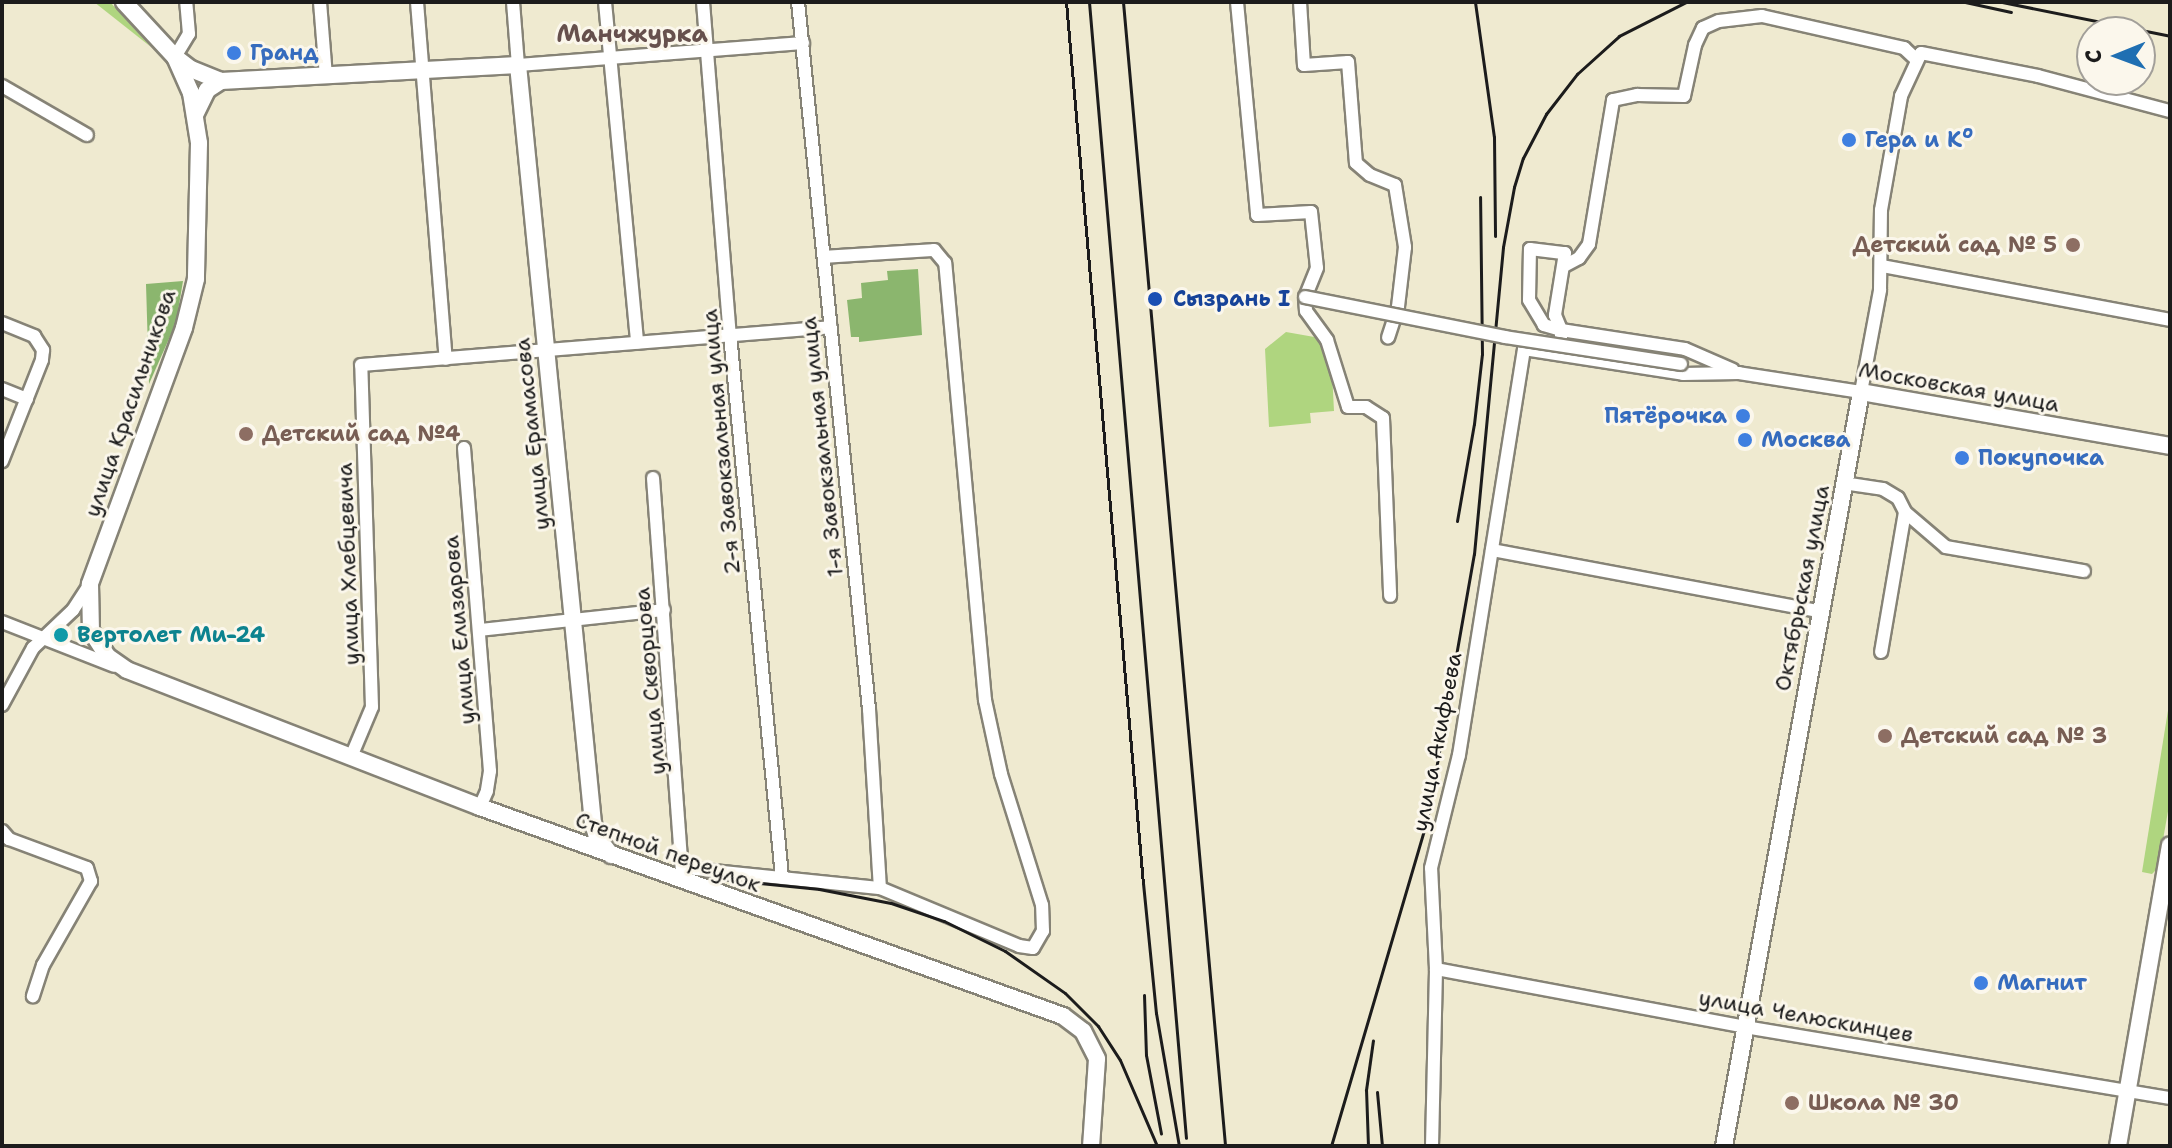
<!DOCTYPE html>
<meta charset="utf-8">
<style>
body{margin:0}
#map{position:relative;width:2172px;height:1148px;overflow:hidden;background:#efead0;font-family:"Shantell Sans",sans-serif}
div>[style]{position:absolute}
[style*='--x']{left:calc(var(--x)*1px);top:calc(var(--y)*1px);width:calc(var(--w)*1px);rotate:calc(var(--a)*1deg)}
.green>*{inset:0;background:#afd57f}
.forest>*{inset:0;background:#8bb66e}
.roads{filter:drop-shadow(2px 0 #868376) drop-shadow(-2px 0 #868376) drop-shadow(0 2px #868376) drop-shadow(0 -2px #868376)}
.minor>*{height:12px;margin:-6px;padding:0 6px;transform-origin:6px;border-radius:6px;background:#fff}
.major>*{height:16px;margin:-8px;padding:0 8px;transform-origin:8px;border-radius:8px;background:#fff}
.rail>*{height:3px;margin:-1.5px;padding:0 1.5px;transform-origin:1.5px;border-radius:1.5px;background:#1c1c1c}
.bridges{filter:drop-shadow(2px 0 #868376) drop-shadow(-2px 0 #868376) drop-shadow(0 2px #868376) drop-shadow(0 -2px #868376)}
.minor-bridge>*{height:12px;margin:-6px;padding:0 6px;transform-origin:6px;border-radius:6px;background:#fff}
.dots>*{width:22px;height:22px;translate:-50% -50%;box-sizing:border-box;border:4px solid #fbf7ec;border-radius:50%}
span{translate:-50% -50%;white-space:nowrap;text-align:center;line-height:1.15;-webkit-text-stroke:6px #fbf7ec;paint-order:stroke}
.shop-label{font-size:22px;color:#366cbe;font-weight:700}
.left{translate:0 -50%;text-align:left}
.right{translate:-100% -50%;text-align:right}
.education-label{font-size:22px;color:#785e54;font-weight:700}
.transit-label{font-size:22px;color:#164399;font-weight:700}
.street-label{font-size:22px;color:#1c1c1c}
.culture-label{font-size:22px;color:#0d838f;font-weight:700}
.neighbourhood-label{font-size:24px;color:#66504d;font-weight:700}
.frame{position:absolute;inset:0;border:4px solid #1c1c1c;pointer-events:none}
.north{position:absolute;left:2076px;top:16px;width:80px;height:80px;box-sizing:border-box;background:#fbf7ec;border:2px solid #a29f99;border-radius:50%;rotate:269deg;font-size:22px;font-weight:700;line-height:32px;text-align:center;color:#1c1c1c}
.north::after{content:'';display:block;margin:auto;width:28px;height:36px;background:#1f6fb2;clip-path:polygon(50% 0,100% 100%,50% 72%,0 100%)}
</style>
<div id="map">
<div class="green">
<div style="clip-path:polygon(94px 2px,110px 2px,151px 47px)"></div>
<div style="clip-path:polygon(1286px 332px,1320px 338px,1332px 372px,1334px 411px,1310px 413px,1311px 423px,1269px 427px,1265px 349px)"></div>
<div style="clip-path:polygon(2170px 698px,2170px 800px,2158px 868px,2152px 874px,2142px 872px)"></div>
</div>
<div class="forest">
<div style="clip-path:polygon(918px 269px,922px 335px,859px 342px,859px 337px,851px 337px,847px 300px,862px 298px,861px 283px,888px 280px,887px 271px)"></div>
<div style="clip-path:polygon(183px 281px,176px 323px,149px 384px,146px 284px)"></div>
</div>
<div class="roads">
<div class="minor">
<div style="--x:320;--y:2;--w:74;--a:85.4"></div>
<div style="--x:417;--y:2;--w:358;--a:85.4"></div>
<div style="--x:513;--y:2;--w:63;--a:85.5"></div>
<div style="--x:518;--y:65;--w:286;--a:-4.4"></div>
<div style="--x:605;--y:2;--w:342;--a:84.6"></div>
<div style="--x:703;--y:2;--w:334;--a:85.4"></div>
<div style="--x:730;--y:335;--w:544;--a:84.52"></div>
<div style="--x:798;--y:2;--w:711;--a:84.27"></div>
<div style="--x:869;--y:709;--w:179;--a:86.5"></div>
<div style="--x:1237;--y:2;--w:214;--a:84.6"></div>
<div style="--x:1257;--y:215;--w:54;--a:-3.2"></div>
<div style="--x:1311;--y:212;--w:56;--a:83.9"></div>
<div style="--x:1317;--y:268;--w:31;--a:112"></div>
<div style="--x:1305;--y:297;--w:14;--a:86"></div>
<div style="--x:1306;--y:311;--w:36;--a:54"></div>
<div style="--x:1327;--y:340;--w:70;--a:72.6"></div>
<div style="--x:1348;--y:407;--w:18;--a:0"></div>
<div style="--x:1366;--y:407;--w:20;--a:33"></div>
<div style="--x:1383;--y:418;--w:178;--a:87.7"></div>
<div style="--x:1300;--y:2;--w:63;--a:86.4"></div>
<div style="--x:1304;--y:65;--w:44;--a:-3.9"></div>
<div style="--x:1348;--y:62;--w:101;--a:85.5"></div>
<div style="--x:1356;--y:163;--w:18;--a:41"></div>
<div style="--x:1370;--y:175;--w:27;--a:22"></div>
<div style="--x:1395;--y:185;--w:63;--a:80.8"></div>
<div style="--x:1405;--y:247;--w:60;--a:96.7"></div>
<div style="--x:1398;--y:307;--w:32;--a:108"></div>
<div style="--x:175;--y:57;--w:27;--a:-59"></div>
<div style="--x:189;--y:34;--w:32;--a:-95"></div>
<div style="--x:2;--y:86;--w:98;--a:30"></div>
<div style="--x:1564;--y:266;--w:17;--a:-28"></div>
<div style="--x:1579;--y:258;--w:17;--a:-54"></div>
<div style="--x:1589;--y:244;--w:146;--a:-80.5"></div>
<div style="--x:1613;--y:100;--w:25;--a:-12"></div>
<div style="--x:1637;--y:95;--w:47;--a:1.2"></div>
<div style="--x:1684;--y:96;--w:52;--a:-77.8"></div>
<div style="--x:1695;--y:45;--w:19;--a:-65"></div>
<div style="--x:1703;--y:28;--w:17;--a:-24"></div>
<div style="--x:1719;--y:21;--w:43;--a:-6.6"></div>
<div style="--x:1762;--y:16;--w:146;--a:12.7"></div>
<div style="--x:1904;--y:48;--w:18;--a:43"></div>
<div style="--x:1882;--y:266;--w:293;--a:10.6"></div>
<div style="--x:2;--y:323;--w:35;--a:22"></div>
<div style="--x:34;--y:336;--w:17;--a:57"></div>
<div style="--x:43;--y:350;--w:10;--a:96"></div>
<div style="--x:42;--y:360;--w:109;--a:111.6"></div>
<div style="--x:1561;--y:353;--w:23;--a:-90"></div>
<div style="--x:1561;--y:330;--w:18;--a:-164"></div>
<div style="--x:1544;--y:325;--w:29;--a:-121"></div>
<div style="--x:1529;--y:300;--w:51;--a:-88.9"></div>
<div style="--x:1530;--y:249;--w:35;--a:7"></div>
<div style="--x:1565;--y:253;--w:63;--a:99.2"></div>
<div style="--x:1555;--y:315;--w:16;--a:68"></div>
<div style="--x:1561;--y:330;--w:125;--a:8.7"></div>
<div style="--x:1685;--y:349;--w:52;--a:23.6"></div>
<div style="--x:1732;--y:372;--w:131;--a:8.8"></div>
<div style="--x:1861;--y:392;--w:104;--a:-79.4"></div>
<div style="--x:1880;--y:290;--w:80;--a:-89.3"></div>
<div style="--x:1881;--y:210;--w:116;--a:-80"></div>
<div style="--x:1901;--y:96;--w:47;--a:-65.1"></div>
<div style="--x:1921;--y:53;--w:119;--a:11.1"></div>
<div style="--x:2038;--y:76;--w:137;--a:14.9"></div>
<div style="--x:2;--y:389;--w:27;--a:22"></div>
<div style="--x:464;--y:448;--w:324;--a:85.4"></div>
<div style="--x:490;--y:771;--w:20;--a:99"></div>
<div style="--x:487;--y:791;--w:17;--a:114"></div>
<div style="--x:653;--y:478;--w:396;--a:85.8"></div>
<div style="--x:1843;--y:483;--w:40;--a:8.5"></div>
<div style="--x:1883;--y:489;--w:17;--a:31"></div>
<div style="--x:1898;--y:498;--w:16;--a:63"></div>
<div style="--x:1905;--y:512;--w:142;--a:99.7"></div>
<div style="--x:1905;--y:512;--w:54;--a:40.5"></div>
<div style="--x:1946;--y:547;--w:140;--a:9.9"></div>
<div style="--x:1492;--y:550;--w:333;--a:10.6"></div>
<div style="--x:2;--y:622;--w:120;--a:21.4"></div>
<div style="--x:480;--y:630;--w:185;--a:-6.2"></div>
<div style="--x:2;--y:705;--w:65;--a:-61.5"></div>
<div style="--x:33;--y:648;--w:55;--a:-43.5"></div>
<div style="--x:73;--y:610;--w:31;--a:-57"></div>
<div style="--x:351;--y:757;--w:54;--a:-67.2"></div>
<div style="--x:372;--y:707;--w:342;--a:-91.8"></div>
<div style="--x:361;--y:365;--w:471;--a:-4.6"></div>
<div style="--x:2;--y:831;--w:11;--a:49"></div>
<div style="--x:9;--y:839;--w:83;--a:20.4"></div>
<div style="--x:87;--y:868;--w:14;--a:73"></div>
<div style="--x:91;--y:881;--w:97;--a:119.7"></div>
<div style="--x:43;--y:965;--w:33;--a:108"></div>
<div style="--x:685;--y:868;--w:196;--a:5.9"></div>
<div style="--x:880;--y:888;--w:151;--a:22.6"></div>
<div style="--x:1019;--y:946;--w:14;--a:8"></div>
<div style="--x:1033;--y:948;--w:20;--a:-60"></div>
<div style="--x:1043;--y:931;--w:26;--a:-92"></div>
<div style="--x:1042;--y:905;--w:137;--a:-107.4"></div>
<div style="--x:1001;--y:774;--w:76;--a:-102.2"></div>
<div style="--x:985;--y:700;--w:439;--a:-95.2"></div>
<div style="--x:945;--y:263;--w:17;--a:-130"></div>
<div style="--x:934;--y:250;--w:110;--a:176.4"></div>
<div style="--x:1436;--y:969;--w:314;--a:10.6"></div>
<div style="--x:1745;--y:1027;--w:431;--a:9.5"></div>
<div style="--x:1432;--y:1146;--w:177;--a:-88.7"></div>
<div style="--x:1436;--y:969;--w:101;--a:-92.8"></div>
<div style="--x:1431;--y:868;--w:116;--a:-76.1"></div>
<div style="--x:1459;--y:755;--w:411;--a:-80.9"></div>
<div style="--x:1524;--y:349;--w:161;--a:8.9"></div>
<div style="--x:1683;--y:374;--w:56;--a:-1"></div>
</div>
<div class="major">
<div style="--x:124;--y:2;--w:75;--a:47.2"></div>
<div style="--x:175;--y:57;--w:20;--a:37"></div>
<div style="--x:191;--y:69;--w:32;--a:22"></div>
<div style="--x:221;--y:81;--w:297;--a:-3.1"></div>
<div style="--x:518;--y:65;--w:762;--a:84.35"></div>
<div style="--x:593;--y:823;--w:15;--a:74"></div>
<div style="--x:597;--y:837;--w:23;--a:52"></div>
<div style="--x:175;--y:57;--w:39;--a:66"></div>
<div style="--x:191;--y:93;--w:51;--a:80.9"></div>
<div style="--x:199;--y:143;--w:136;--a:91.3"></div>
<div style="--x:196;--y:279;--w:50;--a:103.8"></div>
<div style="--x:184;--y:328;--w:273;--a:110.2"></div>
<div style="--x:90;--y:584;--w:47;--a:88.8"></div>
<div style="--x:91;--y:631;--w:30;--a:57"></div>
<div style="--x:107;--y:656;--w:24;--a:35"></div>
<div style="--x:127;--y:670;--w:379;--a:21.2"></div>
<div style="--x:480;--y:807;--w:619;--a:19.72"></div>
<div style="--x:1063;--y:1016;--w:25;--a:37"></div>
<div style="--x:1083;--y:1031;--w:31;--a:63"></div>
<div style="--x:1097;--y:1059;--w:87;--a:93.9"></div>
<div style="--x:196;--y:113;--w:25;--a:-64"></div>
<div style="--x:207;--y:90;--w:17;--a:-33"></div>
<div style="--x:1724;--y:1146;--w:766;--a:-79.7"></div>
<div style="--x:1861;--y:392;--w:314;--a:9.9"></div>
<div style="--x:2118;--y:1146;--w:305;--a:-80.2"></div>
</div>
</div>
<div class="rail">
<div style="--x:1066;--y:2;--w:884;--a:85.01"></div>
<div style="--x:1143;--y:883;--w:131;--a:84.3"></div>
<div style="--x:1156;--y:1013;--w:135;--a:80.2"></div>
<div style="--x:1089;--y:2;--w:1140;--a:85.12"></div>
<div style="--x:1123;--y:2;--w:1149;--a:84.9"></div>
<div style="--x:1475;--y:2;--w:136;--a:82"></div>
<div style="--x:1494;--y:137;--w:99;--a:89.4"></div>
<div style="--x:1965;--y:2;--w:47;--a:12.3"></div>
<div style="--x:2002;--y:2;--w:171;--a:11.4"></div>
<div style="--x:1457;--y:521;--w:98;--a:-80.1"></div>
<div style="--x:1474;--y:424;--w:70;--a:-83.5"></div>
<div style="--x:1482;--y:354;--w:157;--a:-90.7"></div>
<div style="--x:710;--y:878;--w:110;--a:5.8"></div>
<div style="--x:819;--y:889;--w:73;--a:11"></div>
<div style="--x:891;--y:903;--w:56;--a:18.8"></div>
<div style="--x:944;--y:921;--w:68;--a:26.2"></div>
<div style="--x:1005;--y:951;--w:73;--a:35"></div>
<div style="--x:1065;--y:993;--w:47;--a:45"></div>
<div style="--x:1098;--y:1026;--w:40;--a:57.1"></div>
<div style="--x:1120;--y:1060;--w:94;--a:66.7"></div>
<div style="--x:1144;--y:995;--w:60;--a:88.1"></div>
<div style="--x:1146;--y:1055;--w:80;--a:79.2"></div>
<div style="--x:1377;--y:1092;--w:54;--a:84.7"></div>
<div style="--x:1331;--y:1146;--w:340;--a:-73.6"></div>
<div style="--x:1427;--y:820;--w:270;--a:-80"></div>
<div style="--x:1474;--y:554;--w:308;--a:-84.6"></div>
<div style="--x:1503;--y:247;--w:61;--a:-79.6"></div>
<div style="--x:1514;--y:187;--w:30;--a:-73"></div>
<div style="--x:1523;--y:158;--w:50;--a:-62.4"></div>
<div style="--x:1546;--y:114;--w:51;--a:-52.2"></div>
<div style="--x:1577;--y:74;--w:57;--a:-42.1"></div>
<div style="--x:1619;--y:36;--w:75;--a:-26.9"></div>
<div style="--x:1368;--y:1146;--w:56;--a:-92"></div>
<div style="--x:1366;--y:1090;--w:50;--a:-82"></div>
</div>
<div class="bridges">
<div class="minor-bridge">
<div style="--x:1305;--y:297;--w:204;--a:11.3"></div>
<div style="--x:1505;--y:337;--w:178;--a:8.7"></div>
</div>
</div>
<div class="dots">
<div style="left:234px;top:53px;background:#3f7fe0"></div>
<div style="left:1849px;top:140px;background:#3f7fe0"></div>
<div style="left:2073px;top:245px;background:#8d6e63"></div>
<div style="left:1155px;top:299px;background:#1a4fb4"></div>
<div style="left:1743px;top:416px;background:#3f7fe0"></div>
<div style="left:246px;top:434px;background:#8d6e63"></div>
<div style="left:1745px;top:440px;background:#3f7fe0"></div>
<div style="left:1962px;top:458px;background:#3f7fe0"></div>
<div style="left:61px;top:635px;background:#0f9aa8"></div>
<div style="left:1885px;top:736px;background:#8d6e63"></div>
<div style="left:1981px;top:983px;background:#3f7fe0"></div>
<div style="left:1792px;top:1103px;background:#8d6e63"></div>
</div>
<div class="shop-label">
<span class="left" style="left:250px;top:53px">Гранд</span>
<span class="left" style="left:1865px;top:140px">Гера и К⁰</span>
<span class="right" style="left:1727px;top:416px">Пятёрочка</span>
<span class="left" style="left:1761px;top:440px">Москва</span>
<span class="left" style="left:1978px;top:458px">Покупочка</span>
<span class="left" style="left:1997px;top:983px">Магнит</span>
</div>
<div class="education-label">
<span class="right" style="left:2057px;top:245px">Детский сад № 5</span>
<span class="left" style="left:262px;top:434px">Детский сад №4</span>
<span class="left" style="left:1901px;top:736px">Детский сад № 3</span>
<span class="left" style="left:1808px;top:1103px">Школа № 30</span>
</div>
<div class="transit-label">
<span class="left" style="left:1173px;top:299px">Сызрань I</span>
</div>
<div class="street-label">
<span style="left:1959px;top:387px;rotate:10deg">Московская улица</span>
<span style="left:130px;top:403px;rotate:-71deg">улица Красильникова</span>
<span style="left:532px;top:434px;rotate:-96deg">улица Ерамасова</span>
<span style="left:721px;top:442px;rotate:-95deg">2-я Завокзальная улица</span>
<span style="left:822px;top:447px;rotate:-96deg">1-я Завокзальная улица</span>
<span style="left:348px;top:564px;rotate:-92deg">улица Хлебцевича</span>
<span style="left:1802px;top:588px;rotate:-79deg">Октябрьская улица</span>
<span style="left:459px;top:630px;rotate:-95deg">улица Елизарова</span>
<span style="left:650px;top:681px;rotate:-95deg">улица Скворцова</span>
<span style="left:1437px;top:742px;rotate:-79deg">улица Акифьева</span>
<span style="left:668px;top:852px;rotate:20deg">Степной переулок</span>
<span style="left:1806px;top:1016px;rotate:10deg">улица Челюскинцев</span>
</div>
<div class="culture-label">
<span class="left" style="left:77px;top:635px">Вертолет Ми-24</span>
</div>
<div class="neighbourhood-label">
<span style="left:632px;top:35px">Манчжурка</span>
</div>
<div class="frame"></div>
<div class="north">С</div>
</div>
